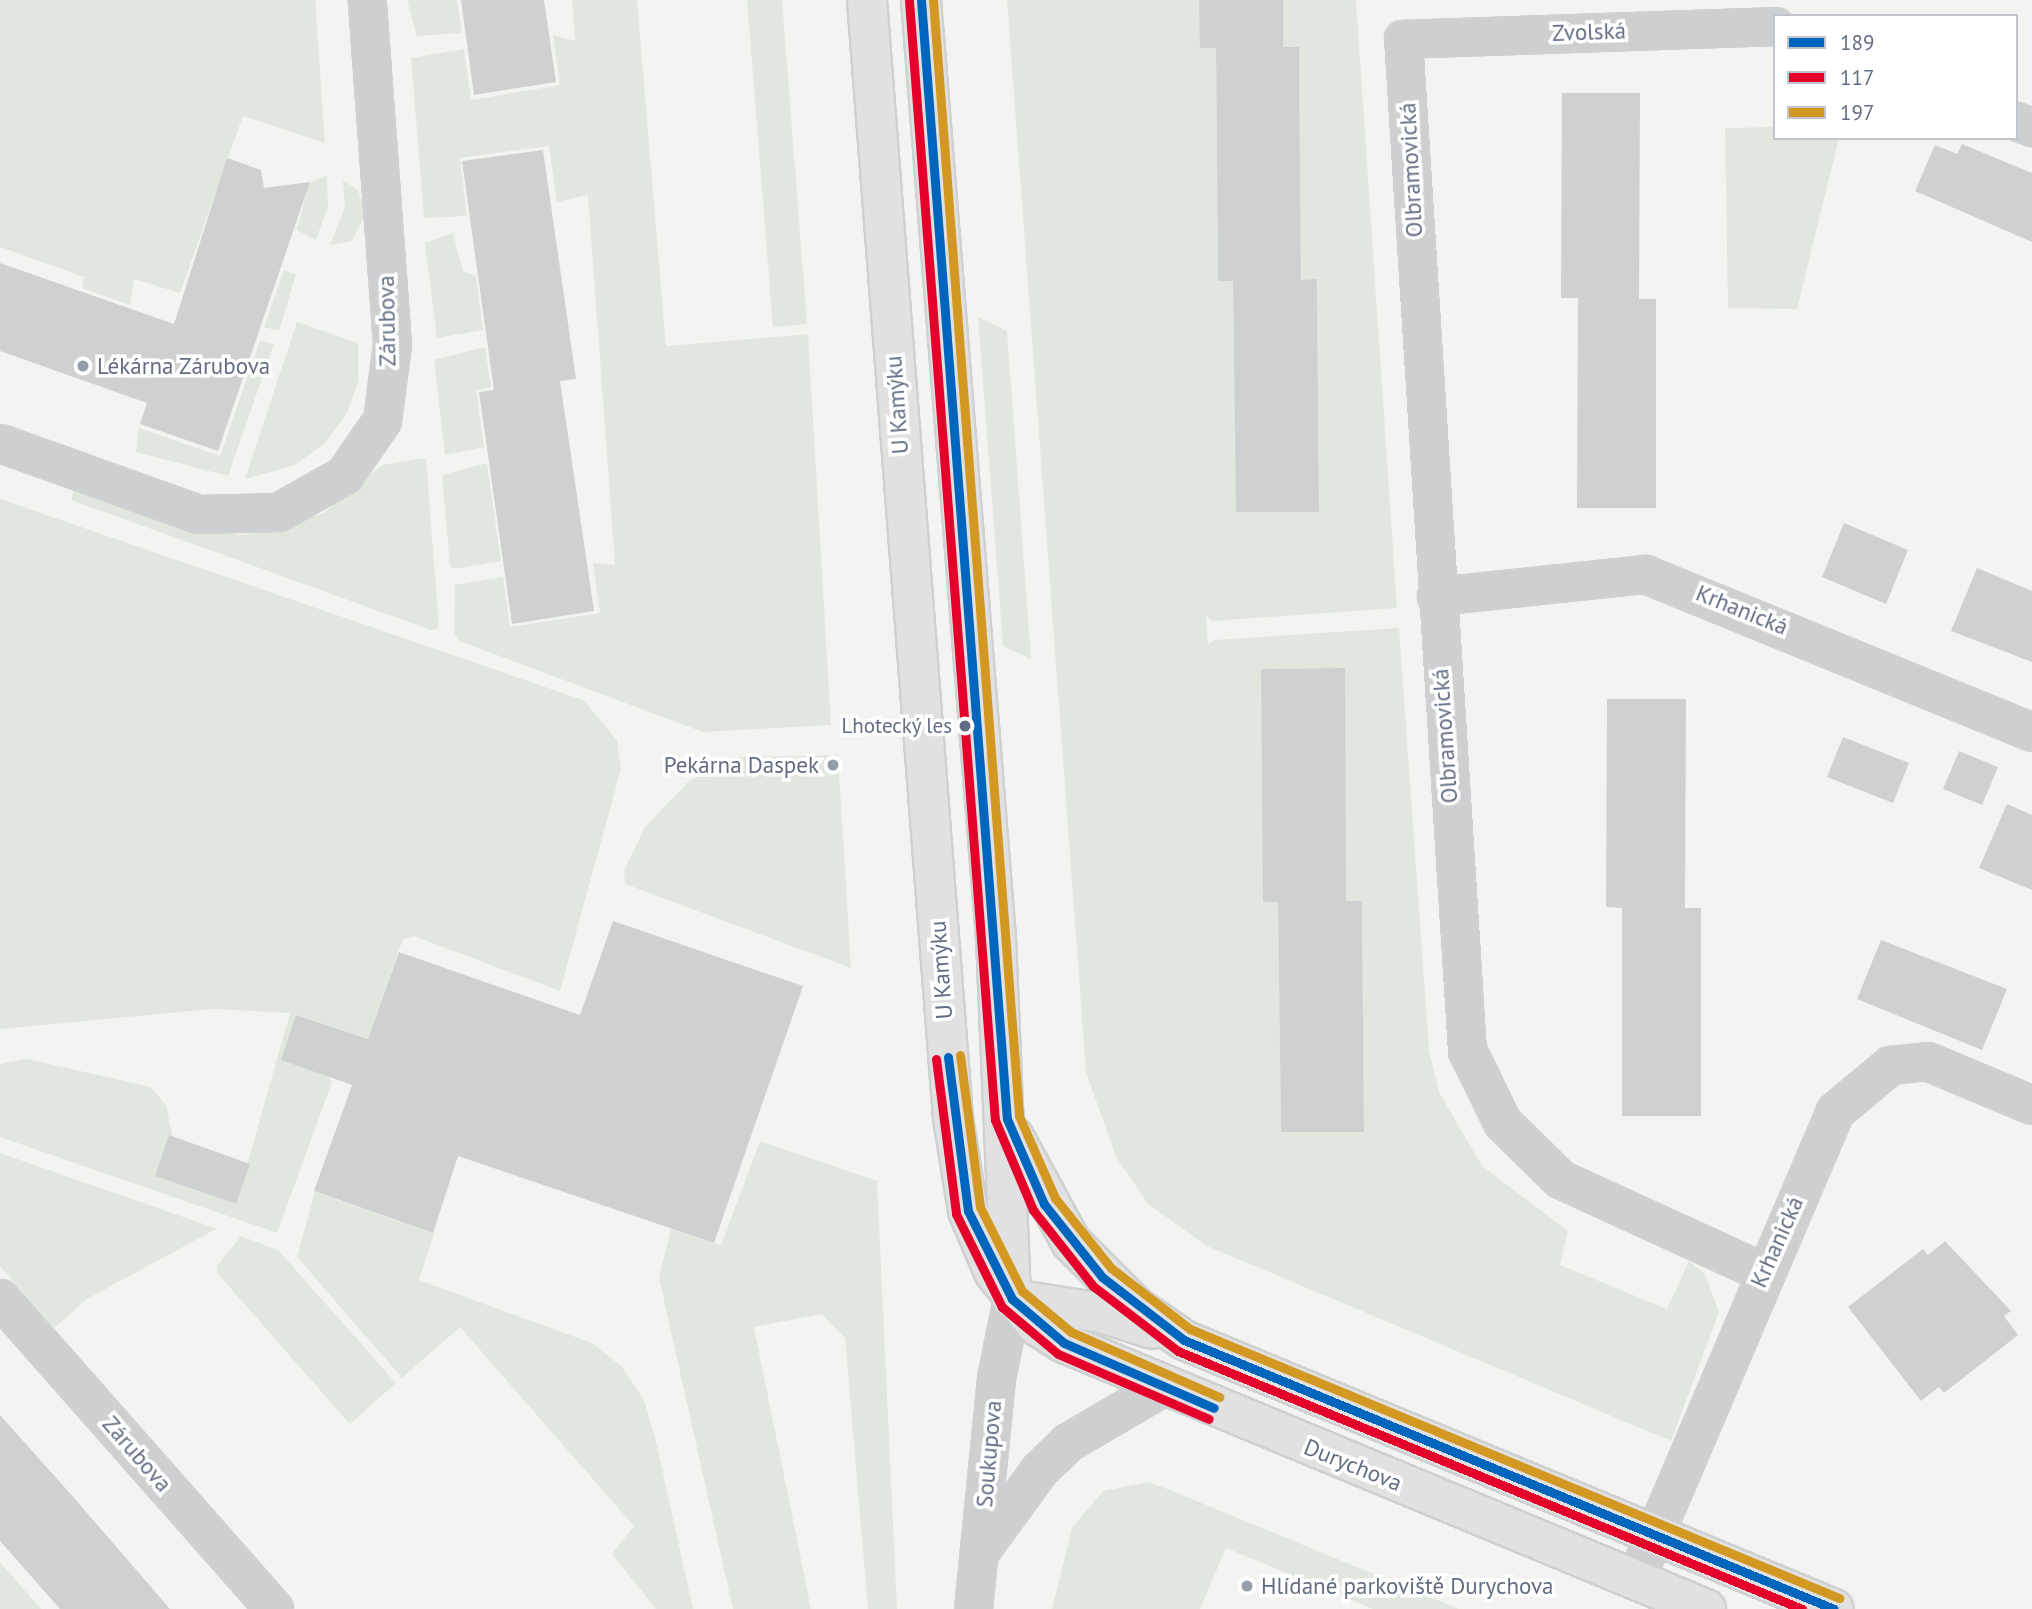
<!DOCTYPE html>
<meta charset="utf-8">
<style>
body{margin:0}
#map{position:relative;width:2032px;height:1609px;overflow:hidden;background:#f3f4f1;font-family:"PT Sans",sans-serif}
div>[style]{position:absolute}
[style*='--x']{left:calc(var(--x)*1px);top:calc(var(--y)*1px);width:calc(var(--w)*1px);rotate:calc(var(--a)*1deg)}
.green>*{inset:0;background:#e1e7df}
.building>*{inset:0;background:#cfd1d1}
.roads{filter:drop-shadow(2px 0 #cfd1d1) drop-shadow(-2px 0 #cfd1d1) drop-shadow(0 2px #cfd1d1) drop-shadow(0 -2px #cfd1d1)}
.street>*{height:35px;margin:-17.5px;padding:0 17.5px;transform-origin:17.5px;border-radius:17.5px;background:#cecfd0}
.secondary>*{height:38px;margin:-19px;padding:0 19px;transform-origin:19px;border-radius:19px;background:#e1e1e2}
.bus-1>*{height:9px;margin:-4.5px;padding:0 4.5px;transform-origin:4.5px;border-radius:4.5px;background:#0065bd}
.bus-2>*{height:9px;margin:-4.5px;padding:0 4.5px;transform-origin:4.5px;border-radius:4.5px;background:#e4002b}
.bus-3>*{height:9px;margin:-4.5px;padding:0 4.5px;transform-origin:4.5px;border-radius:4.5px;background:#d29821}
.dots>*{width:19px;height:19px;translate:-50% -50%;box-sizing:border-box;border:4px solid #fff;border-radius:50%}
span{translate:-50% -50%;white-space:nowrap;text-align:center;line-height:1.15;-webkit-text-stroke:7px #fff;paint-order:stroke}
.bus-label{font-size:21px;color:#626d83}
.right{translate:-100% -50%;text-align:right}
.street-label{font-size:23px;color:#626d83}
.poi-label{font-size:23px;color:#626d83}
.left{translate:0 -50%;text-align:left}
.legend{position:absolute;left:1773px;top:14px;width:245px;height:126px;box-sizing:border-box;background:#fff;border:2px solid #c0c5cd;margin:0;padding:9px 12px;list-style:none;font-size:21px;color:#626d83}
.legend li{display:flex;align-items:center;gap:14px;height:35px}
.legend b{width:35px;border:2px solid #c0c5cd}
</style>
<div id="map">
<div class="green">
<div style="clip-path:polygon(0 0,315px 0,325px 143px,243px 116px,180px 293px,134px 279px,130px 305px,82px 288px,84px 277px,0 247px)"></div>
<div style="clip-path:polygon(407px 0,457px 0,462px 33px,417px 36px)"></div>
<div style="clip-path:polygon(572px 0,637px 0,666px 346px,808px 334px,831px 725px,703px 732px,459px 641px,454px 633px,455px 585px,503px 577px,510px 627px,600px 613px,593px 563px,615px 565px,588px 195px,557px 202px,549px 146px,460px 158px,467px 216px,424px 218px,411px 58px,464px 49px,471px 100px,560px 85px,553px 35px,575px 41px)"></div>
<div style="clip-path:polygon(747px 0,782px 0,807px 324px,773px 327px)"></div>
<div style="clip-path:polygon(evenodd,1007px 0,1199px 0,1216px 48px,1218px 280px,1233px 281px,1237px 512px,1319px 511px,1317px 280px,1301px 280px,1299px 48px,1283px 47px,1283px 0,1356px 0,1397px 608px,1213px 621px,1206px 616px,1208px 645px,1214px 640px,1399px 628px,1429px 1050px,1439px 1092px,1482px 1166px,1568px 1231px,1560px 1265px,1667px 1309px,1689px 1261px,1705px 1274px,1719px 1312px,1671px 1441px,1207px 1246px,1148px 1204px,1116px 1157px,1086px 1072px,1007px 0,1263px 840px,1346px 901px,1362px 902px,1364px 1132px,1281px 1132px,1278px 902px,1263px 901px,1263px 840px)"></div>
<div style="clip-path:polygon(1775px 127px,1775px 138px,1839px 138px,1797px 309px,1728px 308px,1725px 128px)"></div>
<div style="clip-path:polygon(327px 175px,328px 206px,316px 240px,297px 230px,309px 183px)"></div>
<div style="clip-path:polygon(343px 180px,358px 190px,366px 213px,352px 241px,330px 245px,345px 207px)"></div>
<div style="clip-path:polygon(453px 233px,463px 271px,476px 276px,483px 330px,437px 338px,425px 243px)"></div>
<div style="clip-path:polygon(284px 270px,296px 274px,279px 331px,264px 327px)"></div>
<div style="clip-path:polygon(978px 317px,1007px 331px,1031px 659px,1003px 646px)"></div>
<div style="clip-path:polygon(297px 322px,358px 343px,358px 382px,346px 415px,324px 444px,295px 465px,245px 479px)"></div>
<div style="clip-path:polygon(260px 340px,274px 344px,228px 476px,136px 452px,139px 428px,220px 456px)"></div>
<div style="clip-path:polygon(485px 347px,491px 387px,476px 390px,484px 447px,445px 455px,434px 360px)"></div>
<div style="clip-path:polygon(426px 458px,439px 628px,431px 630px,71px 500px,74px 489px,198px 531px,244px 535px,324px 513px,382px 465px)"></div>
<div style="clip-path:polygon(487px 463px,501px 561px,455px 569px,450px 566px,442px 475px)"></div>
<div style="clip-path:polygon(0 499px,583px 700px,617px 740px,621px 769px,560px 991px,414px 936px,403px 939px,368px 1039px,297px 1015px,332px 1082px,277px 1233px,0 1137px,0 1064px,27px 1059px,151px 1087px,166px 1105px,172px 1133px,155px 1176px,236px 1204px,290px 1013px,213px 1009px,0 1029px)"></div>
<div style="clip-path:polygon(838px 755px,851px 968px,625px 884px,624px 871px,645px 827px,689px 781px,733px 757px)"></div>
<div style="clip-path:polygon(760px 1141px,877px 1181px,897px 1609px,868px 1609px,845px 1338px,821px 1314px,754px 1327px,811px 1609px,733px 1609px,659px 1278px,671px 1229px,721px 1245px)"></div>
<div style="clip-path:polygon(0 1153px,215px 1228px,216px 1229px,87px 1299px,54px 1328px,0 1266px)"></div>
<div style="clip-path:polygon(315px 1192px,434px 1234px,419px 1280px,592px 1343px,622px 1367px,644px 1400px,655px 1437px,693px 1609px,656px 1609px,612px 1554px,634px 1526px,460px 1327px,402px 1378px,297px 1257px)"></div>
<div style="clip-path:polygon(241px 1236px,278px 1250px,396px 1383px,350px 1424px,218px 1274px,217px 1266px)"></div>
<div style="clip-path:polygon(1148px 1482px,1170px 1490px,1459px 1609px,1373px 1609px,1226px 1548px,1200px 1609px,1052px 1609px,1072px 1528px,1103px 1491px)"></div>
<div style="clip-path:polygon(0 1562px,41px 1609px,0 1609px)"></div>
</div>
<div class="building">
<div style="clip-path:polygon(461px 0,544px 0,556px 82px,474px 95px)"></div>
<div style="clip-path:polygon(1199px 0,1283px 0,1283px 47px,1299px 47px,1301px 280px,1317px 279px,1319px 512px,1236px 512px,1233px 281px,1218px 281px,1216px 48px,1200px 48px)"></div>
<div style="clip-path:polygon(1562px 93px,1640px 93px,1639px 299px,1656px 299px,1656px 508px,1577px 508px,1578px 298px,1561px 298px)"></div>
<div style="clip-path:polygon(1962px 144px,2032px 173px,2032px 242px,1915px 191px,1935px 145px,1957px 154px)"></div>
<div style="clip-path:polygon(543px 150px,576px 379px,560px 381px,594px 611px,512px 624px,479px 392px,494px 390px,462px 161px)"></div>
<div style="clip-path:polygon(227px 158px,261px 170px,264px 188px,310px 182px,218px 451px,140px 424px,147px 403px,0 351px,0 263px,174px 324px)"></div>
<div style="clip-path:polygon(1844px 523px,1908px 550px,1886px 604px,1822px 577px)"></div>
<div style="clip-path:polygon(1977px 568px,2032px 591px,2032px 662px,1951px 631px)"></div>
<div style="clip-path:polygon(1345px 668px,1346px 901px,1362px 901px,1364px 1132px,1281px 1132px,1278px 902px,1263px 902px,1261px 669px)"></div>
<div style="clip-path:polygon(1607px 699px,1686px 699px,1685px 908px,1701px 908px,1701px 1116px,1622px 1116px,1622px 908px,1606px 907px)"></div>
<div style="clip-path:polygon(1843px 737px,1909px 763px,1893px 803px,1827px 777px)"></div>
<div style="clip-path:polygon(1959px 751px,1998px 767px,1982px 805px,1943px 789px)"></div>
<div style="clip-path:polygon(2007px 804px,2032px 815px,2032px 890px,1979px 868px)"></div>
<div style="clip-path:polygon(613px 921px,803px 986px,714px 1243px,458px 1156px,433px 1233px,314px 1191px,352px 1085px,281px 1060px,296px 1015px,368px 1039px,399px 952px,580px 1015px)"></div>
<div style="clip-path:polygon(1881px 940px,2007px 989px,1982px 1050px,1857px 999px)"></div>
<div style="clip-path:polygon(169px 1135px,250px 1164px,236px 1204px,155px 1176px)"></div>
<div style="clip-path:polygon(1945px 1241px,2011px 1311px,2004px 1316px,2018px 1335px,1944px 1393px,1939px 1387px,1921px 1401px,1848px 1307px,1923px 1249px,1928px 1255px)"></div>
<div style="clip-path:polygon(0 1415px,75px 1499px,170px 1609px,60px 1609px,0 1541px)"></div>
</div>
<div class="roads">
<div class="street">
<div style="--x:2016;--y:121;--w:17;--a:21"></div>
<div style="--x:0;--y:443;--w:210;--a:19.7"></div>
<div style="--x:198;--y:514;--w:80;--a:-1.4"></div>
<div style="--x:278;--y:512;--w:76;--a:-29.3"></div>
<div style="--x:344;--y:475;--w:67;--a:-55.4"></div>
<div style="--x:382;--y:420;--w:77;--a:-82.5"></div>
<div style="--x:392;--y:344;--w:345;--a:-94.2"></div>
<div style="--x:1436;--y:596;--w:210;--a:-6"></div>
<div style="--x:1645;--y:574;--w:418;--a:22.2"></div>
<div style="--x:1763;--y:1272;--w:223;--a:-155.4"></div>
<div style="--x:1560;--y:1179;--w:81;--a:-135.5"></div>
<div style="--x:1502;--y:1122;--w:80;--a:-115.9"></div>
<div style="--x:1467;--y:1050;--w:1013;--a:-93.62"></div>
<div style="--x:1403;--y:39;--w:372;--a:-2"></div>
<div style="--x:0;--y:1298;--w:414;--a:48.6"></div>
<div style="--x:980;--y:1551;--w:100;--a:-53.9"></div>
<div style="--x:1039;--y:1470;--w:40;--a:-44"></div>
<div style="--x:1068;--y:1442;--w:109;--a:-30.3"></div>
<div style="--x:1635;--y:1580;--w:510;--a:-66.9"></div>
<div style="--x:1835;--y:1111;--w:72;--a:-39.9"></div>
<div style="--x:1890;--y:1065;--w:37;--a:-6"></div>
<div style="--x:1927;--y:1061;--w:114;--a:22.7"></div>
<div style="--x:973;--y:1609;--w:232;--a:-84.3"></div>
<div style="--x:996;--y:1378;--w:81;--a:-78.6"></div>
</div>
<div class="secondary">
<div style="--x:867;--y:0;--w:1121;--a:85.6"></div>
<div style="--x:953;--y:1118;--w:94;--a:80.8"></div>
<div style="--x:968;--y:1211;--w:66;--a:66.9"></div>
<div style="--x:994;--y:1272;--w:69;--a:51.5"></div>
<div style="--x:1037;--y:1326;--w:32;--a:32"></div>
<div style="--x:1064;--y:1343;--w:695;--a:22.51"></div>
<div style="--x:921;--y:0;--w:941;--a:85.43"></div>
<div style="--x:996;--y:938;--w:356;--a:87.6"></div>
<div style="--x:1014;--y:1137;--w:119;--a:61.5"></div>
<div style="--x:1071;--y:1242;--w:93;--a:45"></div>
<div style="--x:1137;--y:1308;--w:57;--a:34.2"></div>
<div style="--x:1184;--y:1340;--w:703;--a:22.48"></div>
<div style="--x:1012;--y:1299;--w:91;--a:8.8"></div>
<div style="--x:1102;--y:1313;--w:53;--a:17.4"></div>
</div>
</div>
<div class="bus-1">
<div style="--x:921;--y:0;--w:1122;--a:85.61"></div>
<div style="--x:1007;--y:1119;--w:93;--a:66.5"></div>
<div style="--x:1044;--y:1204;--w:93;--a:51.5"></div>
<div style="--x:1102;--y:1277;--w:103;--a:37.5"></div>
<div style="--x:1184;--y:1340;--w:703;--a:22.48"></div>
<div style="--x:948;--y:1057;--w:155;--a:82.6"></div>
<div style="--x:968;--y:1211;--w:98;--a:63.4"></div>
<div style="--x:1012;--y:1299;--w:68;--a:40.2"></div>
<div style="--x:1064;--y:1343;--w:163;--a:23.4"></div>
</div>
<div class="bus-2">
<div style="--x:909;--y:1;--w:1122;--a:85.61"></div>
<div style="--x:995;--y:1120;--w:98;--a:67.1"></div>
<div style="--x:1033;--y:1210;--w:97;--a:51.7"></div>
<div style="--x:1093;--y:1286;--w:107;--a:37.4"></div>
<div style="--x:1178;--y:1351;--w:675;--a:22.46"></div>
<div style="--x:936;--y:1059;--w:156;--a:82.6"></div>
<div style="--x:956;--y:1214;--w:104;--a:63.7"></div>
<div style="--x:1002;--y:1307;--w:73;--a:40"></div>
<div style="--x:1058;--y:1354;--w:164;--a:23.3"></div>
</div>
<div class="bus-3">
<div style="--x:933;--y:0;--w:1119;--a:85.59"></div>
<div style="--x:1019;--y:1116;--w:90;--a:66.3"></div>
<div style="--x:1055;--y:1198;--w:90;--a:51.3"></div>
<div style="--x:1111;--y:1268;--w:100;--a:37.7"></div>
<div style="--x:1190;--y:1329;--w:703;--a:22.51"></div>
<div style="--x:960;--y:1055;--w:153;--a:82.5"></div>
<div style="--x:980;--y:1207;--w:94;--a:63.4"></div>
<div style="--x:1022;--y:1291;--w:64;--a:39.9"></div>
<div style="--x:1071;--y:1332;--w:162;--a:23.7"></div>
</div>
<div class="dots">
<div style="left:83px;top:366px;background:#959caa"></div>
<div style="left:965px;top:726px;background:#626d83"></div>
<div style="left:833px;top:765px;background:#959caa"></div>
<div style="left:1247px;top:1586px;background:#959caa"></div>
</div>
<div class="bus-label">
<span class="right" style="left:952px;top:726px">Lhotecký les</span>
</div>
<div class="street-label">
<span style="left:1589px;top:32px;rotate:-2deg">Zvolská</span>
<span style="left:1411px;top:170px;rotate:-93deg">Olbramovická</span>
<span style="left:387px;top:321px;rotate:-91deg">Zárubova</span>
<span style="left:897px;top:405px;rotate:-94deg">U Kamýku</span>
<span style="left:1742px;top:610px;rotate:22deg">Krhanická</span>
<span style="left:1445px;top:736px;rotate:-94deg">Olbramovická</span>
<span style="left:941px;top:970px;rotate:-94deg">U Kamýku</span>
<span style="left:1777px;top:1242px;rotate:-66deg">Krhanická</span>
<span style="left:137px;top:1454px;rotate:49deg">Zárubova</span>
<span style="left:989px;top:1454px;rotate:-85deg">Soukupova</span>
<span style="left:1353px;top:1465px;rotate:22deg">Durychova</span>
</div>
<div class="poi-label">
<span class="left" style="left:97px;top:366px">Lékárna Zárubova</span>
<span class="right" style="left:819px;top:765px">Pekárna Daspek</span>
<span class="left" style="left:1261px;top:1586px">Hlídané parkoviště Durychova</span>
</div>
<ul class="legend">
<li><b style="height:9px;background:#0065bd"></b>189</li>
<li><b style="height:9px;background:#e4002b"></b>117</li>
<li><b style="height:9px;background:#d29821"></b>197</li>
</ul>
</div>
